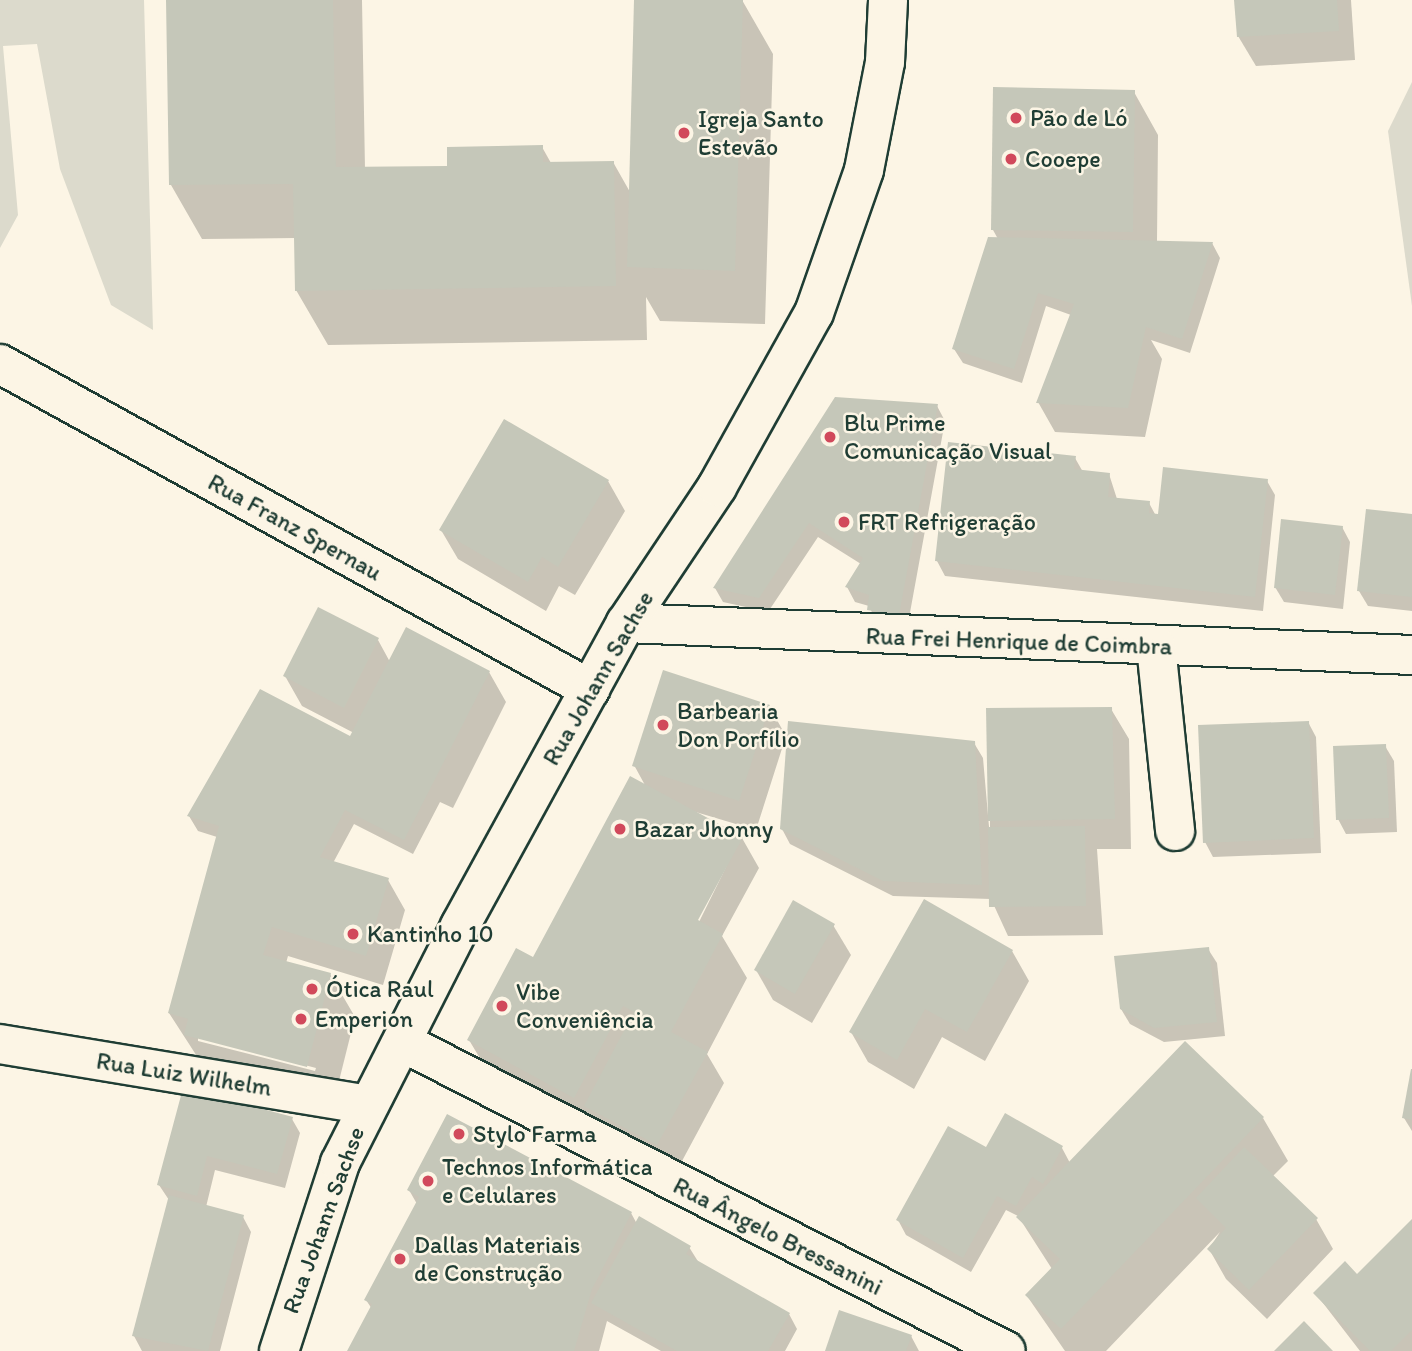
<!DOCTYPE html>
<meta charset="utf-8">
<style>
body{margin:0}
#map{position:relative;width:1412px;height:1351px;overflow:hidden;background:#fcf5e5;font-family:Itim,sans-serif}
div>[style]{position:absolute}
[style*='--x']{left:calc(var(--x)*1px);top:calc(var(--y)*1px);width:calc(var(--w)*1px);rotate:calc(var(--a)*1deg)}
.green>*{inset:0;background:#dcdacc}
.shadow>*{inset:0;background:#0003}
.building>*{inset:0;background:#c5c7b9}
.roads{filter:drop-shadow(2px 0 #1f3d34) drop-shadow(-2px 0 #1f3d34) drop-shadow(0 2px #1f3d34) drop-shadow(0 -2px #1f3d34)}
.minor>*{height:38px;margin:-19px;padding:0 19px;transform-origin:19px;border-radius:19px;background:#fcf5e5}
.dots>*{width:19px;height:19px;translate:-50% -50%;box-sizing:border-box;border:4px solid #fcf5e5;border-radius:50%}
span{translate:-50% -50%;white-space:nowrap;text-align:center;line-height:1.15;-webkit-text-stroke:5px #fcf5e5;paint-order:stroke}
.poi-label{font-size:24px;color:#1f3d34}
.left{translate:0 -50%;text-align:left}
.street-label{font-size:24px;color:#1f3d34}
</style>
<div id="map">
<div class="green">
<div style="clip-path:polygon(0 0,144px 0,153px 330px,111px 305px,60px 169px,37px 44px,3px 46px,18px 215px,0 248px)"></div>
<div style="clip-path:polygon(1412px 82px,1412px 306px,1388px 131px)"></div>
</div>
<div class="shadow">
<div style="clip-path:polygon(168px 0,362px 0,365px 169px,448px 168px,542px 147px,551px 163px,613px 162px,630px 192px,636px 0,742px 0,773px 54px,765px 324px,660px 321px,646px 297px,647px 340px,328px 345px,296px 290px,296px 238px,202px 239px,171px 185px)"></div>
<div style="clip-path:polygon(1236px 0,1351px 0,1355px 60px,1256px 66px,1238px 36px)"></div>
<div style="clip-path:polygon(1134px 92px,1158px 135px,1157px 242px,1212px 243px,1220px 258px,1190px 353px,1151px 340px,1162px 359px,1145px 437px,1055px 432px,1038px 402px,1071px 315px,1046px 306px,1022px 383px,963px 363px,954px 349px,998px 239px,993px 230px)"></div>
<div style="clip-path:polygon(937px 406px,945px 421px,907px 629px,878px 625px,869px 606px,855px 602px,847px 587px,861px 564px,818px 537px,768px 612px,723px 602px,715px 588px)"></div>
<div style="clip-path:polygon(1075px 458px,1083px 472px,1109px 474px,1117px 499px,1149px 503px,1156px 516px,1267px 481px,1275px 495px,1263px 611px,945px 576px,937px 561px)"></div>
<div style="clip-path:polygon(608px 481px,625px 511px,575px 595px,559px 586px,546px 611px,458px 559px,441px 530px)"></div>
<div style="clip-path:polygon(1412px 516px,1412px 611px,1368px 606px,1359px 591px)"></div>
<div style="clip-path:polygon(1342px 527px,1350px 542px,1343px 609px,1284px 602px,1275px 587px)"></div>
<div style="clip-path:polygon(evenodd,378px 640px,390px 662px,489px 672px,506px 702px,453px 808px,440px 802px,413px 854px,354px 824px,333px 863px,388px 880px,405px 910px,383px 985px,288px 956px,286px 963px,330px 974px,355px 1017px,332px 1109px,211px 1078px,169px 1013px,217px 837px,198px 831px,189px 816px,351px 738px,354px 733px,302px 706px,285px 676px,378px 640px,198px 1037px,316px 1068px,315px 1071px,198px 1041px,198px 1037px)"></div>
<div style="clip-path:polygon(evenodd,769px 706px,786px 736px,756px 830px,689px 810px,742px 838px,759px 868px,722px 936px,747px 978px,707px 1054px,724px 1083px,675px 1174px,487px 1070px,469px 1040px,534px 960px,646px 787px,634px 765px,769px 706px,737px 845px,699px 922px,695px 922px,737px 845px)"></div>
<div style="clip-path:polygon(1111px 709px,1129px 739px,1131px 849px,1097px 849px,1103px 935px,1008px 936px,991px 899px,893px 896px,790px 844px,782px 829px,974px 743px,983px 758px,990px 838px,990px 821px)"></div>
<div style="clip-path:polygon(1308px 722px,1316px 737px,1321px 853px,1213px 857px,1205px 842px)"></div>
<div style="clip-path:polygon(1385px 746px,1394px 761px,1397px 832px,1346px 834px,1338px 819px)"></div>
<div style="clip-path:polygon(833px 925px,851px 955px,812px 1023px,773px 1000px,756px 970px)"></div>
<div style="clip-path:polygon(1208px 949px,1217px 963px,1225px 1036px,1164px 1042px,1130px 1024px,1121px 1009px)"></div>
<div style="clip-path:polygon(1012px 951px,1029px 981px,985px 1061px,942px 1037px,914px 1089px,868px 1062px,851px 1032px)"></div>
<div style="clip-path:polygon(1412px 1071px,1412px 1131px,1404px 1118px)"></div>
<div style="clip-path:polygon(184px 1090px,292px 1119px,300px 1133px,285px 1188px,215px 1170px,206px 1207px,243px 1217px,251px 1232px,220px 1351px,142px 1351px,134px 1336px,169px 1200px,159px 1185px)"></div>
<div style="clip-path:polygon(1263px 1118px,1288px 1161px,1272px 1177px,1316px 1219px,1333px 1249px,1267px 1319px,1226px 1279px,1209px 1249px,1220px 1232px,1106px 1351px,1065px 1351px,1027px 1296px,1052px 1269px,1018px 1216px,1006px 1210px,971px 1272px,906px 1235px,898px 1220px,987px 1150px,1062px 1148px,1070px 1163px)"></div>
<div style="clip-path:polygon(409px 1190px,631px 1213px,637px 1224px,689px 1247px,699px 1263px,789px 1314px,797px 1329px,785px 1351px,661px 1351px,607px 1321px,599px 1351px,349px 1351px,372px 1309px,366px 1300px,417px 1204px)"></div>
<div style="clip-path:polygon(1412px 1222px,1412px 1351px,1360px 1351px,1316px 1294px,1357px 1276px)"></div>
<div style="clip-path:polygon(911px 1336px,919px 1351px,827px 1351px)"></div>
</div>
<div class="building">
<div style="clip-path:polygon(166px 0,333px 0,336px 167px,447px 166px,447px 147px,543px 145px,543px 162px,614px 161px,616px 286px,295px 291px,293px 184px,169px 185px)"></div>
<div style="clip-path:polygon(634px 0,743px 0,735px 271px,627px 267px)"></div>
<div style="clip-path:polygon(1234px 0,1337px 0,1339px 31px,1237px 37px)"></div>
<div style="clip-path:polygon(993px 87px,1135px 90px,1133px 232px,991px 230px)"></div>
<div style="clip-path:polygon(988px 237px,1213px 242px,1182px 339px,1146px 327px,1128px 408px,1036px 403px,1074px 304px,1038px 293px,1014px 369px,952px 349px)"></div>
<div style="clip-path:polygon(835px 397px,938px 404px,899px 615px,867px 610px,869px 595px,845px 587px,863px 558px,809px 523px,759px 598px,713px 588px)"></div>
<div style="clip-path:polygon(504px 419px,609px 480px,558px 567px,542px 557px,528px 582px,439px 530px)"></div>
<div style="clip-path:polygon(948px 442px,1076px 456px,1074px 469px,1110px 473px,1108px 497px,1150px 501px,1149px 513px,1158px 514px,1163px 467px,1268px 479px,1255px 597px,935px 561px)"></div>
<div style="clip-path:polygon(1366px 509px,1412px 514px,1412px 597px,1357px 591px)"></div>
<div style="clip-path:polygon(1281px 519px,1343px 526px,1335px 595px,1274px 588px)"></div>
<div style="clip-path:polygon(318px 607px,379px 638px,344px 708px,283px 676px)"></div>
<div style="clip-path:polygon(406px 627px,490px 671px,404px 840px,345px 810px,320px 857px,389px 878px,366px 956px,272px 927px,263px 955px,331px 973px,307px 1067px,184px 1035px,188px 1019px,168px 1013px,219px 826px,187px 816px,260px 689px,350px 736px)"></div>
<div style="clip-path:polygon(663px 670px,770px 705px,739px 801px,632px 766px)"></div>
<div style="clip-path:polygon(1112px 707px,1115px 819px,988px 821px,986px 708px)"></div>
<div style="clip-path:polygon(788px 721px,975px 741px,982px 885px,883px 881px,780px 829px)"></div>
<div style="clip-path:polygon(1309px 721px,1314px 838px,1203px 843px,1198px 725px)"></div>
<div style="clip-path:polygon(1386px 744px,1389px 818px,1336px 820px,1333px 746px)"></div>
<div style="clip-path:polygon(630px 776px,743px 837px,698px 920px,723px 934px,671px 1032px,708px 1052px,657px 1145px,584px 1106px,634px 1012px,623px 1006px,574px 1098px,467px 1040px,516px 948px,533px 957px)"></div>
<div style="clip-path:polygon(1085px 826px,1086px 906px,989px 907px,988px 827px)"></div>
<div style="clip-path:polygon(924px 899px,1013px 950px,967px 1032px,925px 1009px,897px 1060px,849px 1032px)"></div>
<div style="clip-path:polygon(793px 900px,835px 924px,795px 994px,754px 970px)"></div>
<div style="clip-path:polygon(1209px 947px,1217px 1022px,1154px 1028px,1120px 1009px,1114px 956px)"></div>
<div style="clip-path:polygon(1185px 1041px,1264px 1117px,1061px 1329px,1025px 1295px,1060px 1259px,1016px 1217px)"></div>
<div style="clip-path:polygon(1411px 1069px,1412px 1069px,1412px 1120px,1402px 1118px)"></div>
<div style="clip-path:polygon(183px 1088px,293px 1117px,277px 1174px,207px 1156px,197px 1196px,157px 1185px)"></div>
<div style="clip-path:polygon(1005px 1113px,1063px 1146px,1043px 1184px,1032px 1177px,1016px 1206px,997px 1196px,963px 1258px,896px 1220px,948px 1126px,986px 1147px)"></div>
<div style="clip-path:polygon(447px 1114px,632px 1212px,592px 1289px,574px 1351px,347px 1351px,372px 1304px,364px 1300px,419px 1197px,407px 1190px)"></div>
<div style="clip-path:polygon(1244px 1147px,1318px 1218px,1249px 1290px,1207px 1249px,1226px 1228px,1196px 1198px)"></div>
<div style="clip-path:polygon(169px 1195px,244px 1215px,208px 1351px,132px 1336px)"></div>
<div style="clip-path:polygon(639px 1216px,691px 1246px,686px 1254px,790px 1313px,768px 1351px,677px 1351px,591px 1303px)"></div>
<div style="clip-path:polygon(1412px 1219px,1412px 1330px,1391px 1351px,1370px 1351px,1313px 1293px,1345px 1261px,1357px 1274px)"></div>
<div style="clip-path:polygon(839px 1310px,912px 1335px,906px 1351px,825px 1351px)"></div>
<div style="clip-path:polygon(1304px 1321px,1333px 1351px,1274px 1351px)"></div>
</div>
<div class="roads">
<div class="minor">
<div style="--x:0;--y:364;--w:674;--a:28.85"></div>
<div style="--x:626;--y:623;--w:787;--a:2.33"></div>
<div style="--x:1156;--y:646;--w:186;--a:84.1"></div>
<div style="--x:402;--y:1042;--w:678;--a:27.09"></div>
<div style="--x:0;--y:1044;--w:373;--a:9.4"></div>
<div style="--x:279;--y:1351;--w:198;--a:-72"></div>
<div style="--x:340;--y:1163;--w:266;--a:-63.1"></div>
<div style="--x:460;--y:926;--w:345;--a:-61.3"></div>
<div style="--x:626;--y:623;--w:164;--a:-56.2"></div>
<div style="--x:717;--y:487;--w:199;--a:-60.9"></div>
<div style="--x:814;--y:313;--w:151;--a:-70.7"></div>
<div style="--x:864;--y:170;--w:110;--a:-79"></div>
<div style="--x:885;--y:62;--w:62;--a:-87.2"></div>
</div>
</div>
<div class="dots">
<div style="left:1016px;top:118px;background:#d1495b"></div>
<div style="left:684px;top:133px;background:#d1495b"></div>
<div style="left:1011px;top:159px;background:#d1495b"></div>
<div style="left:830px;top:437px;background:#d1495b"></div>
<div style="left:844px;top:522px;background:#d1495b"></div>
<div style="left:663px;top:725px;background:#d1495b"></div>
<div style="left:620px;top:829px;background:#d1495b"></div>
<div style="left:353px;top:934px;background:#d1495b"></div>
<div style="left:312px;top:989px;background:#d1495b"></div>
<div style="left:502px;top:1006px;background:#d1495b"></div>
<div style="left:301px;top:1019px;background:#d1495b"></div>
<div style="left:459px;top:1134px;background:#d1495b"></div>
<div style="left:428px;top:1181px;background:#d1495b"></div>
<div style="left:400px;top:1259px;background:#d1495b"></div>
</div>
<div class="poi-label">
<span class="left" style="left:1030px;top:118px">Pão de Ló</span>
<span class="left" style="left:698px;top:133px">Igreja Santo<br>Estevão</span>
<span class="left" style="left:1025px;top:159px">Cooepe</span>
<span class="left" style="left:844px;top:437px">Blu Prime<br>Comunicação Visual</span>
<span class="left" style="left:858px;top:522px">FRT Refrigeração</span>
<span class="left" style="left:677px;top:725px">Barbearia<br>Don Porfílio</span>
<span class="left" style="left:634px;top:829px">Bazar Jhonny</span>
<span class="left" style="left:367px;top:934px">Kantinho 10</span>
<span class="left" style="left:326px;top:989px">Ótica Raul</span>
<span class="left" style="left:516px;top:1006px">Vibe<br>Conveniência</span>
<span class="left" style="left:315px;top:1019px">Emperion</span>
<span class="left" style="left:473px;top:1134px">Stylo Farma</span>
<span class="left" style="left:442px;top:1181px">Technos Informática<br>e Celulares</span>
<span class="left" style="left:414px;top:1259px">Dallas Materiais<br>de Construção</span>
</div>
<div class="street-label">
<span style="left:295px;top:527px;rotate:29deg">Rua Franz Spernau</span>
<span style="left:1019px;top:641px;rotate:2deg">Rua Frei Henrique de Coimbra</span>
<span style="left:598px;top:678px;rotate:-60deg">Rua Johann Sachse</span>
<span style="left:184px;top:1074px;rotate:9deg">Rua Luiz Wilhelm</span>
<span style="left:323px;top:1220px;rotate:-70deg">Rua Johann Sachse</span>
<span style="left:778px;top:1236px;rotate:27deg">Rua Ângelo Bressanini</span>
</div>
</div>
